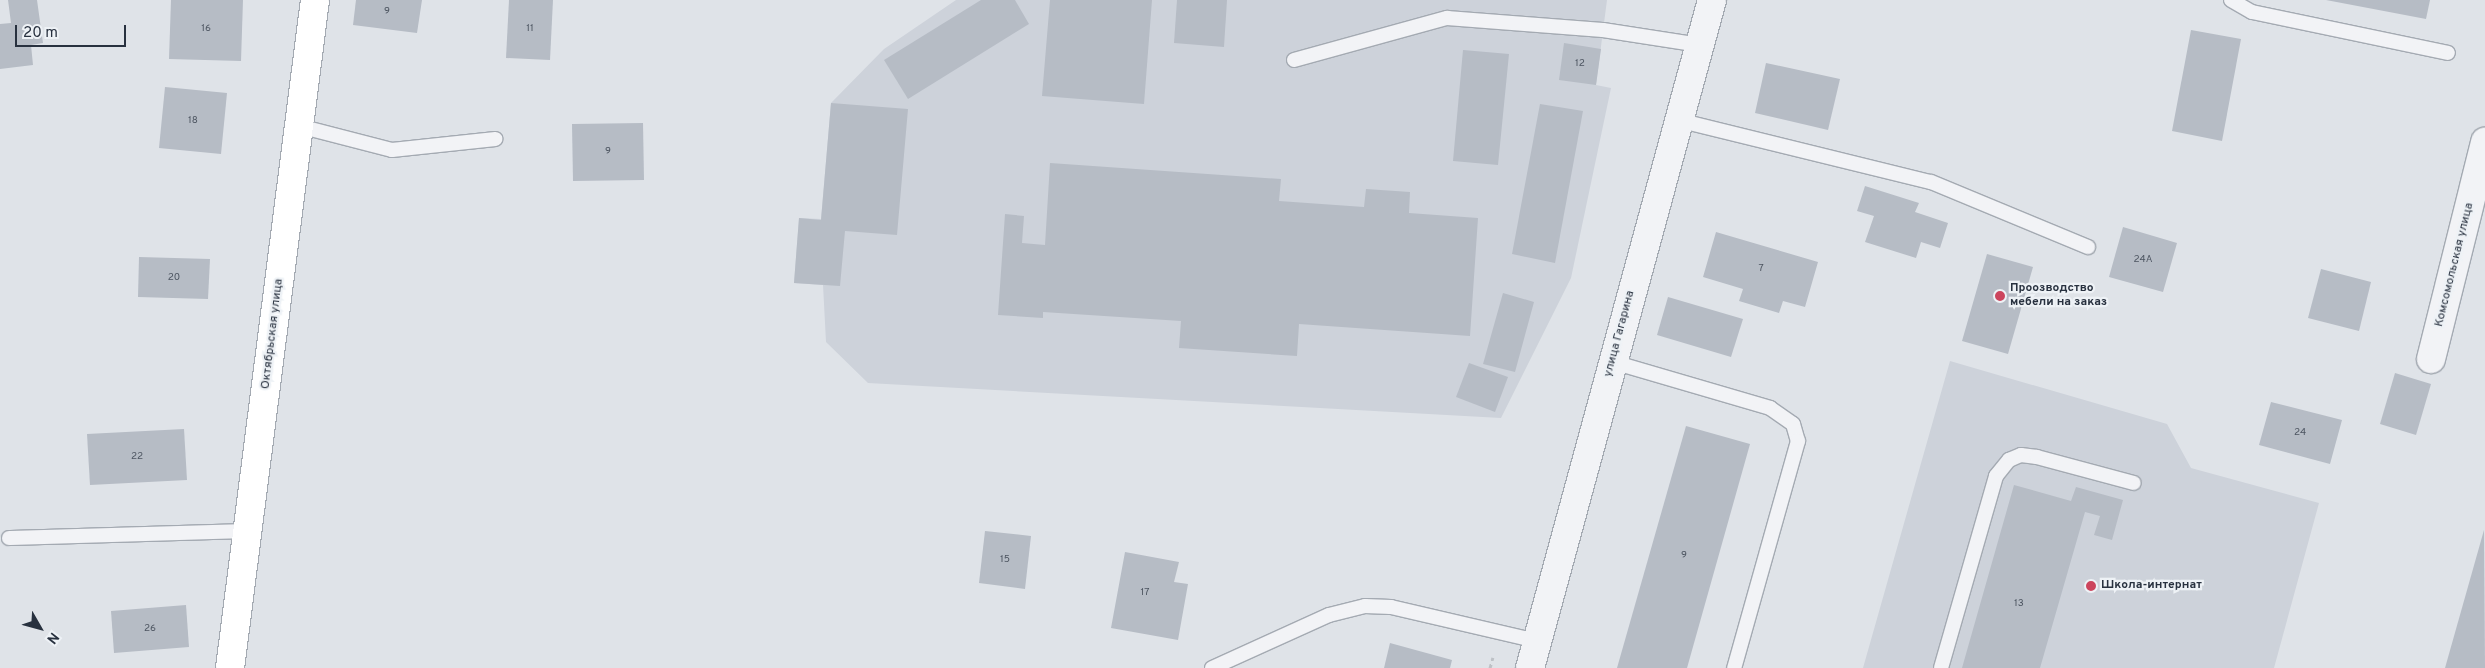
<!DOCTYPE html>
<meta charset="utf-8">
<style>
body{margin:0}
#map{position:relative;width:2485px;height:668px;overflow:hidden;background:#dfe3e8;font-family:Overpass,sans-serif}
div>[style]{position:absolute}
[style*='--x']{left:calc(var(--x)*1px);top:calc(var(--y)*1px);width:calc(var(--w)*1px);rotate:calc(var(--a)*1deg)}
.built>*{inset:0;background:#cdd2da}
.building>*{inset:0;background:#b6bcc5}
.path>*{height:3px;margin-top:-1.5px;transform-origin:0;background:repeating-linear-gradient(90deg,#bdc1c6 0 4px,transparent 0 8px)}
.roads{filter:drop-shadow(1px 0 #a4aab2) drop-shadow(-1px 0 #a4aab2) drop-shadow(0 1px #a4aab2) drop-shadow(0 -1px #a4aab2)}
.lane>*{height:14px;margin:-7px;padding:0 7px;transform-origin:7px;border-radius:7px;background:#f2f3f6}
.street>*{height:28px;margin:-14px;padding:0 14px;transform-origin:14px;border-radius:14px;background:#f2f3f6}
.secondary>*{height:28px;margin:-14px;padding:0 14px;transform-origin:14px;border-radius:14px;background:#fff}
.dots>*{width:14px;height:14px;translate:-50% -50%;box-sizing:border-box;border:2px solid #eef2f6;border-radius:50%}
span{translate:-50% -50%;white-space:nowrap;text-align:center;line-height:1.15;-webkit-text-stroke:4.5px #eef2f6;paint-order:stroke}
.number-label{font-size:10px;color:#4c5460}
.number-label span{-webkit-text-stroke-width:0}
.street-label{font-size:12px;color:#28313f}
.poi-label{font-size:12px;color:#28313f;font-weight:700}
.left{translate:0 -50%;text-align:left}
.north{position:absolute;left:15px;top:603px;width:50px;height:50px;-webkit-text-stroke:4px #eef2f6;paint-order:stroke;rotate:128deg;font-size:14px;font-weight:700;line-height:20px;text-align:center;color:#28313f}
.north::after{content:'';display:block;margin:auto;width:18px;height:22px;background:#28313f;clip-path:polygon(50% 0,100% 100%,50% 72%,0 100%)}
.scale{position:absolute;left:15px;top:25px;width:111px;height:22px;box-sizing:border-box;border:2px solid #28313f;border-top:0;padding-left:6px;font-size:15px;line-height:18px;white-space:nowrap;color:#28313f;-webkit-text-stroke:4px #eef2f6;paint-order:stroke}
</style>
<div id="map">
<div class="built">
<div style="clip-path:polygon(956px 0,1607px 0,1596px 85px,1611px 88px,1571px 278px,1501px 418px,868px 383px,826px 342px,823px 285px,794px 283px,799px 218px,821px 219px,831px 103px,884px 49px)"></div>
<div style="clip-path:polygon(1950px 361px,2167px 424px,2191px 468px,2319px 503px,2274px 668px,1863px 668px)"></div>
</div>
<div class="building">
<div style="clip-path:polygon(8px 0,37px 0,43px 43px,31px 45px,33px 65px,0 69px,0 24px,11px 23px)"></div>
<div style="clip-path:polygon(171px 0,243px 0,241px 61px,169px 59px)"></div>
<div style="clip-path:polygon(356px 0,422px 0,417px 33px,353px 25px)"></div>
<div style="clip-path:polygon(509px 0,553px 0,550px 60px,506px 58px)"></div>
<div style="clip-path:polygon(981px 0,1015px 0,1029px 24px,908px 99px,884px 60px)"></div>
<div style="clip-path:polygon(1050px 0,1152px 0,1144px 104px,1042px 96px)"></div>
<div style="clip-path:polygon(1177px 0,1227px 0,1224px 47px,1174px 43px)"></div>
<div style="clip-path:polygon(2326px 0,2430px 0,2426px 19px)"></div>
<div style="clip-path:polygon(2191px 30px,2241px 39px,2222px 141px,2172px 131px)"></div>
<div style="clip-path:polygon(1564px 43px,1601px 49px,1596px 85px,1559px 80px)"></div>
<div style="clip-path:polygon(1463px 50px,1509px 54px,1498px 165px,1453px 161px)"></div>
<div style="clip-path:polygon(1766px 63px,1840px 79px,1828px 130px,1755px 113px)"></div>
<div style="clip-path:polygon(165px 87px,227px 93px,221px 154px,159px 148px)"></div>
<div style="clip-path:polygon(831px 103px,908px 109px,897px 235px,845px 231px,840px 286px,794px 283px,799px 218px,821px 220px)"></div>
<div style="clip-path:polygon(1540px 104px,1583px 111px,1555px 263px,1512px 254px)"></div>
<div style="clip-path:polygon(643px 123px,644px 180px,573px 181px,572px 124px)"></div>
<div style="clip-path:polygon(1050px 163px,1281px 179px,1279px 201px,1364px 207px,1366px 189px,1410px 192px,1409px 213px,1478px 218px,1470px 336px,1299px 324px,1297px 356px,1179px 348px,1181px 321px,1043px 312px,1043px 318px,998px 315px,1005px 214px,1024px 216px,1022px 243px,1045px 245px)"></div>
<div style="clip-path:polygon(1865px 186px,1919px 203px,1915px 212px,1948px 223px,1940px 248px,1921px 242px,1916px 258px,1865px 242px,1874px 216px,1857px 211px)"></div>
<div style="clip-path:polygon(2123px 227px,2177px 243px,2163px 292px,2109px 277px)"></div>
<div style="clip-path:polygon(1716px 232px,1818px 262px,1805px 307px,1783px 301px,1779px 313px,1739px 301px,1743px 289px,1703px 277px)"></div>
<div style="clip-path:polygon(1987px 254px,2033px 267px,2008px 354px,1962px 341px)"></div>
<div style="clip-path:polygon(139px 257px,210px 259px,208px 299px,138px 297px)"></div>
<div style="clip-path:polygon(2321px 269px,2371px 282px,2359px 331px,2308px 318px)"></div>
<div style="clip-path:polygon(1503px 293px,1534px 302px,1515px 372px,1483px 364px)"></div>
<div style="clip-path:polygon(1668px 297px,1743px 319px,1731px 357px,1657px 335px)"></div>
<div style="clip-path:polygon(1469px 363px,1508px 377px,1495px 412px,1456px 397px)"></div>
<div style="clip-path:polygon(2395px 373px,2431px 384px,2416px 435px,2380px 424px)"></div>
<div style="clip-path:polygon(2271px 402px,2342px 420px,2330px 464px,2259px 445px)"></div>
<div style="clip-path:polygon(1686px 426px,1750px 444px,1687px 668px,1617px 668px)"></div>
<div style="clip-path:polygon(184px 429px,187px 480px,90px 485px,87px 434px)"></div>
<div style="clip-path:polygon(2014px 485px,2071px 501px,2076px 487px,2123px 500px,2112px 540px,2094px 535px,2100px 516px,2085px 512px,2040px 668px,1962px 668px)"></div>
<div style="clip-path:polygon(2484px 530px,2485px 668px,2445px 668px)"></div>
<div style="clip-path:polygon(985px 531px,1031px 536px,1025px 589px,979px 583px)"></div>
<div style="clip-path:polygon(1125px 552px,1179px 562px,1174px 582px,1188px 584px,1178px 640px,1111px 628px)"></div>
<div style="clip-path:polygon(186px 605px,189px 647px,114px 653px,111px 611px)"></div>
<div style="clip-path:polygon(1390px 643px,1452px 660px,1450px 668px,1384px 668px)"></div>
</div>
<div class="path">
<div style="--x:1490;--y:668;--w:11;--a:-75"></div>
</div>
<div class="roads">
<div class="lane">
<div style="--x:2231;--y:0;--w:24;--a:30"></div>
<div style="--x:2252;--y:12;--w:200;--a:11.8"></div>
<div style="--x:1294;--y:60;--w:159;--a:-15.4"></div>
<div style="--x:1447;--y:18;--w:156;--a:4.4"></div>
<div style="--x:1603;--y:30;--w:98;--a:8.8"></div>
<div style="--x:1678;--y:120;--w:260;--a:13.8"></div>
<div style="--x:1931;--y:182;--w:170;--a:22.5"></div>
<div style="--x:299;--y:126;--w:96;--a:14.5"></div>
<div style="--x:392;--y:150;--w:104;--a:-6.1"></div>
<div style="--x:1613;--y:362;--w:164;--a:16.3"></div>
<div style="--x:1770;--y:408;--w:28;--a:35"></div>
<div style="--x:1793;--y:424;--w:18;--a:74"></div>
<div style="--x:1798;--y:441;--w:236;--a:105.7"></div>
<div style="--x:9;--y:538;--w:239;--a:-1.7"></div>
<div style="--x:1212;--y:668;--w:128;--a:-24.4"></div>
<div style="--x:1329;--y:615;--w:37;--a:-14"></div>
<div style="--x:1365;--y:606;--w:26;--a:2"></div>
<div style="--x:1391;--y:607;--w:150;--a:13.1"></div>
<div style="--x:1941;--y:668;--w:200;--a:-74"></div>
<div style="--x:1996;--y:476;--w:21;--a:-51"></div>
<div style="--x:2009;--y:460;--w:13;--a:-23"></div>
<div style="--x:2021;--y:455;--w:16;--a:7"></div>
<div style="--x:2037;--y:457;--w:100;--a:15"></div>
</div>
<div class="street">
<div style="--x:2431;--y:359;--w:224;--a:-76"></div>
<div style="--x:1530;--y:668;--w:692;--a:-74.76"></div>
</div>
<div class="secondary">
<div style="--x:230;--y:668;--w:673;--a:-82.75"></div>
</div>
</div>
<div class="dots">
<div style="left:2000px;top:296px;background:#cc455d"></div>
<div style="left:2091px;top:586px;background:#cc455d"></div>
</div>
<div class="number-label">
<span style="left:387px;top:12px">9</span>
<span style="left:206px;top:29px">16</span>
<span style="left:530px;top:29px">11</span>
<span style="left:1580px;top:64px">12</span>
<span style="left:193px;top:121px">18</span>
<span style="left:608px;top:152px">9</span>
<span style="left:2143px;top:260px">24А</span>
<span style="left:1761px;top:269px">7</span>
<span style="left:174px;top:278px">20</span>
<span style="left:2300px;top:433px">24</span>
<span style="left:137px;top:457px">22</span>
<span style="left:1684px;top:556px">9</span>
<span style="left:1005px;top:560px">15</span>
<span style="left:1145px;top:593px">17</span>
<span style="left:2019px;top:604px">13</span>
<span style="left:150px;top:629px">26</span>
</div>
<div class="street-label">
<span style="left:2455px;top:265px;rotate:-76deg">Комсомольская улица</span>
<span style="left:273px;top:334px;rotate:-83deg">Октябрьская улица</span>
<span style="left:1620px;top:334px;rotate:-75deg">улица Гагарина</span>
</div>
<div class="poi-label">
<span class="left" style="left:2010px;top:296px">Проозводство<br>мебели на заказ</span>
<span class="left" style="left:2101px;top:586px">Школа-интернат</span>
</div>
<div class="north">N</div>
<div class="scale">20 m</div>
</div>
